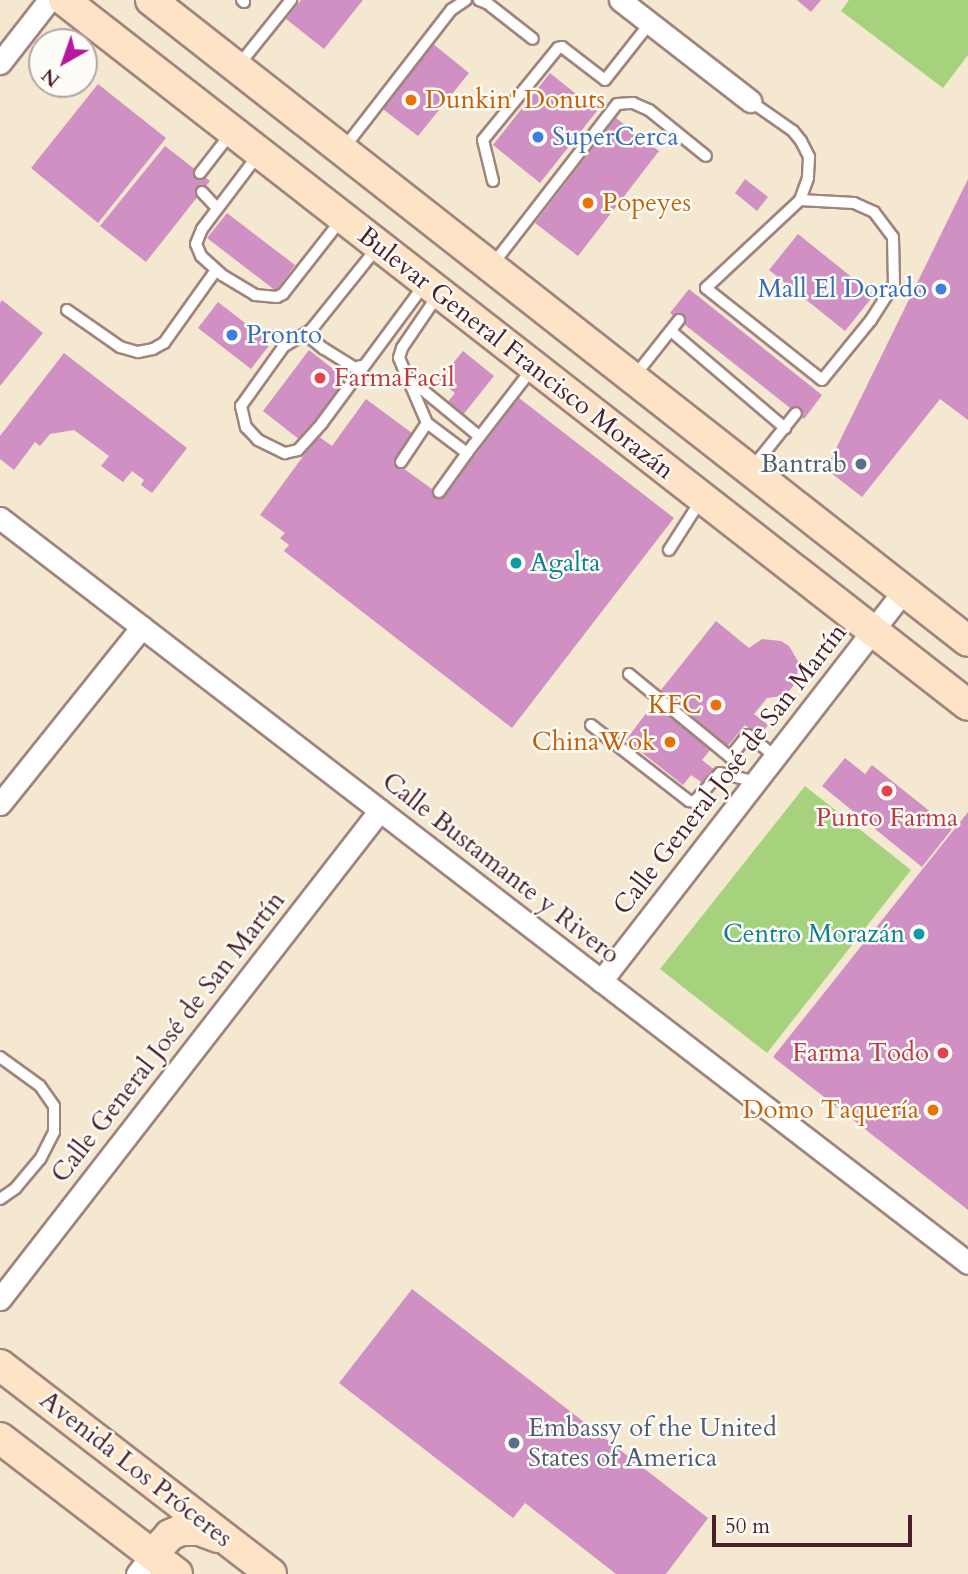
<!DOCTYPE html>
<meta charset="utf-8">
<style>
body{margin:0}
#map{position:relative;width:968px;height:1574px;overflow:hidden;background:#f5e8d1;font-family:Cardo,serif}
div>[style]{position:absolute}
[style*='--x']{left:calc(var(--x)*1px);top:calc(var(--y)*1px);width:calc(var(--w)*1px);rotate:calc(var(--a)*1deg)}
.green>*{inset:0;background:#a6d27e}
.building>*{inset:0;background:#d090c4}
.roads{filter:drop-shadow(2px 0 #a0847e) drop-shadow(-2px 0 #a0847e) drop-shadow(0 2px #a0847e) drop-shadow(0 -2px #a0847e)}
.service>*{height:10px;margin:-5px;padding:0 5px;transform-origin:5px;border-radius:5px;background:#fff}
.minor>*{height:21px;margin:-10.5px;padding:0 10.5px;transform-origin:10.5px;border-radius:10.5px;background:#fff}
.secondary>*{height:30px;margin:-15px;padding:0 15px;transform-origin:15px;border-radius:15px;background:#fee4c6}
.dots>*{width:19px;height:19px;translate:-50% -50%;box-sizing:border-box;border:4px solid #fdfcf7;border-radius:50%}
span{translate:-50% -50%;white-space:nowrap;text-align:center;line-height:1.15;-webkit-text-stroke:5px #fdfcf7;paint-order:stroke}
.food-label{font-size:26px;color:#c56008}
.left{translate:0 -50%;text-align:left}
.right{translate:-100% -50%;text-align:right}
.shop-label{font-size:26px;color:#366cbe}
.street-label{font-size:26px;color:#4a1f2b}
.health-label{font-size:26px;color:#be3a42}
.service-label{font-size:26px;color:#4e5e75}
.culture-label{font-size:26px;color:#0d838f}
.north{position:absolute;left:28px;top:28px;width:70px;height:70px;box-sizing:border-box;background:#fdfcf7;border:2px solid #b5a4a5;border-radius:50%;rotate:220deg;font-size:19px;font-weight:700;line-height:28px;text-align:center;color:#4a1f2b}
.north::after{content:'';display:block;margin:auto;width:24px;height:32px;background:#b5179e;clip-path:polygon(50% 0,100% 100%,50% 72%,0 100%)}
.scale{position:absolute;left:712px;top:1515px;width:200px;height:32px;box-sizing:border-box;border:4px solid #4a1f2b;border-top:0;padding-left:9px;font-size:21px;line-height:24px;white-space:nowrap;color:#4a1f2b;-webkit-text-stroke:5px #fdfcf7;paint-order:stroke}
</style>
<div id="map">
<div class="green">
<div style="clip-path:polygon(849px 0,968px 0,968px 55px,943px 88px,841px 11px)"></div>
<div style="clip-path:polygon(805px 786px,911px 870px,767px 1053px,660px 969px)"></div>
</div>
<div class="building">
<div style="clip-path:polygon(301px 0,363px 0,324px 49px,286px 19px)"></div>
<div style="clip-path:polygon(797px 0,821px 0,811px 12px)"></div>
<div style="clip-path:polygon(432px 43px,469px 73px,418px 136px,380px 107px)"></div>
<div style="clip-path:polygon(550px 73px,597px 111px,540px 183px,493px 145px)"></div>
<div style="clip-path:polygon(98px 84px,166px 138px,98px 223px,31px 168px)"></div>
<div style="clip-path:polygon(616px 118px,659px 151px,578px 256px,535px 223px)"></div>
<div style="clip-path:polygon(165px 146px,210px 181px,146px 262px,100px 226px)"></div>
<div style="clip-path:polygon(745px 179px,768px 197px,757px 211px,735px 193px)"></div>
<div style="clip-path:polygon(968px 179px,968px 420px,940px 399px,862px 497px,826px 469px)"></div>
<div style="clip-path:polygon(227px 213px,295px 265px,276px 291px,207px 238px)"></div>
<div style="clip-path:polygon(798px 234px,874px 295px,845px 331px,769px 270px)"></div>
<div style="clip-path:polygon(689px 289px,822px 395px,804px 419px,670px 313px)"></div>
<div style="clip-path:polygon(2px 300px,43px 333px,0 386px,0 303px)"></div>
<div style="clip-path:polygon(218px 302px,271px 343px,251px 369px,198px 328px)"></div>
<div style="clip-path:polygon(309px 350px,347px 380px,300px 440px,263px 411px)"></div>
<div style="clip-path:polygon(463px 351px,494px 376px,455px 425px,439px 413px,455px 393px,439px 380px)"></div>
<div style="clip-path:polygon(64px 353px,187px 448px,152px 493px,141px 485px,144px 480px,132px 471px,123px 482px,101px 466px,109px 456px,74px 430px,50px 434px,40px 446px,35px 442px,14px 470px,0 459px,0 436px)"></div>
<div style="clip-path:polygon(519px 398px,674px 518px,512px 728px,284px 551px,289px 545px,280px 538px,285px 533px,260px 515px,318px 436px,332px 446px,366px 399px,416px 436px,396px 463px,443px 497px)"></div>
<div style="clip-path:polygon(716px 621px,749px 648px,762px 639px,781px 641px,789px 646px,799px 663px,796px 682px,790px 690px,782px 696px,767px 698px,754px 714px,768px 725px,759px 737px,745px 725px,725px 749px,657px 695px)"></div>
<div style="clip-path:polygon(656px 700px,714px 745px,702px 760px,715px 770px,704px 784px,691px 775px,683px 785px,626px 740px)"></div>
<div style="clip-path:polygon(845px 758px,865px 774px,872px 765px,952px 829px,922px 867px,822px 786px)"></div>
<div style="clip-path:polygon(968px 812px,968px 1210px,773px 1057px)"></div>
<div style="clip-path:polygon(412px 1289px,708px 1518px,666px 1574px,616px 1574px,525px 1503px,513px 1518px,339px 1383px)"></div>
</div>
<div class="roads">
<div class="service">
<div style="--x:242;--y:0;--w:3;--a:45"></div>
<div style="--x:479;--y:0;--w:9;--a:21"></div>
<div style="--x:487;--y:3;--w:58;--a:38"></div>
<div style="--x:238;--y:66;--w:85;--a:-51.2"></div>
<div style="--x:750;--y:101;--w:52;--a:34.9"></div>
<div style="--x:793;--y:131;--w:13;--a:51"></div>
<div style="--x:801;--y:141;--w:18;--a:63"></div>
<div style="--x:809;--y:157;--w:21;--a:93"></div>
<div style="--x:808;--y:178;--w:23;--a:110"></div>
<div style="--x:800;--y:200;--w:54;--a:3.2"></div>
<div style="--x:854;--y:203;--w:22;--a:24"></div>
<div style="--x:874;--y:212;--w:31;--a:53"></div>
<div style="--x:893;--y:237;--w:47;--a:88.8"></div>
<div style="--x:894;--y:284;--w:43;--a:122.6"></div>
<div style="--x:871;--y:320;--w:77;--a:129.2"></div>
<div style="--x:822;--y:380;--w:148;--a:-141.6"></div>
<div style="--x:706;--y:288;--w:129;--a:-43.1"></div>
<div style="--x:344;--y:148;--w:175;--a:-52.2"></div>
<div style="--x:451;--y:10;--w:18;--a:-34"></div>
<div style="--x:258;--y:155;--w:93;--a:127.1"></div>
<div style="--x:202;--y:229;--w:16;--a:112"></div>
<div style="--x:196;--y:244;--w:13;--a:67"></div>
<div style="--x:201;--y:256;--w:28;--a:42"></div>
<div style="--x:222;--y:275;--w:39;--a:31"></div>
<div style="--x:255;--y:295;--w:22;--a:5"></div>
<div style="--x:277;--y:297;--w:7;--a:-27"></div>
<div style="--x:283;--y:294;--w:94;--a:-51.9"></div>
<div style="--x:200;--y:173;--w:51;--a:-52.2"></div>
<div style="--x:493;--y:181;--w:42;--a:-103.7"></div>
<div style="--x:483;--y:140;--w:119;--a:-50.8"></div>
<div style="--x:558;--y:48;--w:4;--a:-14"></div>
<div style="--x:562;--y:47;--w:54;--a:37.5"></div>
<div style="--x:605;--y:80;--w:73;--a:-51.7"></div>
<div style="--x:202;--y:192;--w:22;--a:47"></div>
<div style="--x:493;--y:264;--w:202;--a:-52.2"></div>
<div style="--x:617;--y:104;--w:16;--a:-4"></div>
<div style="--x:633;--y:103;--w:17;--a:24"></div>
<div style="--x:649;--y:110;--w:73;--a:38.9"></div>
<div style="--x:438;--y:295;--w:64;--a:124.2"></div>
<div style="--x:402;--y:348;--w:10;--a:107"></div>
<div style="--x:399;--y:358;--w:71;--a:66.7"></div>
<div style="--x:427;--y:423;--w:50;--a:36.9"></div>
<div style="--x:467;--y:453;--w:106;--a:-52.3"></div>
<div style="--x:67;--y:310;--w:65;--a:34.9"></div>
<div style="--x:120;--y:347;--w:19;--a:16"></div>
<div style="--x:138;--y:352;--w:15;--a:-11"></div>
<div style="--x:153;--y:349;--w:13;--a:-29"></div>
<div style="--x:164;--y:343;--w:90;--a:-54.5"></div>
<div style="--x:311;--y:330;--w:31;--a:149"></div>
<div style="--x:284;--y:346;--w:74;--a:125.6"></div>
<div style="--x:241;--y:406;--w:22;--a:77"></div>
<div style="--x:246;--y:427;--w:18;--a:47"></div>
<div style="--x:258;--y:440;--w:30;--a:26"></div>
<div style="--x:285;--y:453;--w:13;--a:-13"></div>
<div style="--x:298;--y:450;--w:36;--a:-48"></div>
<div style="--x:322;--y:423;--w:172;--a:-53.5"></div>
<div style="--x:671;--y:331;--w:150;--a:40.4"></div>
<div style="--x:361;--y:366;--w:6;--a:162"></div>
<div style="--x:355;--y:368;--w:36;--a:-148"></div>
<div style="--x:324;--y:349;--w:14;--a:-141"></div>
<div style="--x:313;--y:340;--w:10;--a:-101"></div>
<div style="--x:311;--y:330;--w:105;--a:-51.2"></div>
<div style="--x:407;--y:377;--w:94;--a:39.4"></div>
<div style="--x:633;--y:378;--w:74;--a:-51.6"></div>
<div style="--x:401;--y:462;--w:47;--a:-56.3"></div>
<div style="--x:752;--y:468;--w:70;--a:-51.3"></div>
<div style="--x:439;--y:492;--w:48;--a:-54.3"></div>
<div style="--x:669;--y:550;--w:59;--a:-57.4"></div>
<div style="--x:629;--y:674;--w:131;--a:39.4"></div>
<div style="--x:730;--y:757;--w:28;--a:-51"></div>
<div style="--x:748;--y:735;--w:34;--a:38"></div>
<div style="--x:591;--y:725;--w:124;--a:37.8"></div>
<div style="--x:689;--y:801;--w:5;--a:11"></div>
<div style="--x:694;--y:802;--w:39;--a:-48"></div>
<div style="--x:720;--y:773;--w:36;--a:14"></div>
<div style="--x:0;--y:1057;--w:49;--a:35.9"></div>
<div style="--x:40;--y:1086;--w:24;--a:55"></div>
<div style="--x:54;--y:1106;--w:26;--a:90"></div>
<div style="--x:54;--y:1132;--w:30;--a:117"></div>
<div style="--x:40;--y:1159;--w:38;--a:130"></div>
<div style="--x:16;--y:1188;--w:19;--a:145"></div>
</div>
<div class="minor">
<div style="--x:620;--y:0;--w:165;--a:37.8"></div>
<div style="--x:0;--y:63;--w:80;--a:-52.1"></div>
<div style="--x:0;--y:518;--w:1221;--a:37.58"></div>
<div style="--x:0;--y:804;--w:227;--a:-51.3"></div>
<div style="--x:601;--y:981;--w:494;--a:-52.2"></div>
<div style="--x:0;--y:1299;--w:619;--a:-52.15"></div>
<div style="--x:137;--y:1574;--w:24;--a:-52"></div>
</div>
<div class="secondary">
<div style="--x:64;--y:0;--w:1146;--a:37.95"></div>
<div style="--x:151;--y:0;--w:1038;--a:38.12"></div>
<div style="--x:0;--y:1365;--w:342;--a:37.6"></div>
<div style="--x:0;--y:1438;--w:223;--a:37.5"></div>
<div style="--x:152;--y:1555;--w:27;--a:-48"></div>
<div style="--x:170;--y:1535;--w:12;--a:-24"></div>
<div style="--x:181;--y:1530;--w:18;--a:0"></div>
<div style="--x:199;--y:1530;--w:20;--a:20"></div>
</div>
</div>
<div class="dots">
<div style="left:411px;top:100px;background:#e8710a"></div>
<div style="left:538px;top:137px;background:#3f7fe0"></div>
<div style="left:588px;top:203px;background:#e8710a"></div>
<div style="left:941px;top:289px;background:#3f7fe0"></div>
<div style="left:232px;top:335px;background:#3f7fe0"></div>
<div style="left:320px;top:378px;background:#e0444e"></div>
<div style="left:861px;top:464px;background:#5c6f8a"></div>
<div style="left:516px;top:563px;background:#0f9aa8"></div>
<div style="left:716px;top:705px;background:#e8710a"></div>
<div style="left:670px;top:742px;background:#e8710a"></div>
<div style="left:887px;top:791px;background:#e0444e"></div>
<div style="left:919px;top:934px;background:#0f9aa8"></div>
<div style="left:943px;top:1053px;background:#e0444e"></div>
<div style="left:933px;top:1110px;background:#e8710a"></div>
<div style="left:514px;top:1443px;background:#5c6f8a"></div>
</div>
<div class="food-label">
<span class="left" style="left:425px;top:100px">Dunkin' Donuts</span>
<span class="left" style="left:602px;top:203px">Popeyes</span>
<span class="right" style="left:702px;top:705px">KFC</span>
<span class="right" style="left:656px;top:742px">ChinaWok</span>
<span class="right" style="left:919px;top:1110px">Domo Taquería</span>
</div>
<div class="shop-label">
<span class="left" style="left:552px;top:137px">SuperCerca</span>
<span class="right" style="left:927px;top:289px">Mall El Dorado</span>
<span class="left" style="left:246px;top:335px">Pronto</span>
</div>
<div class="street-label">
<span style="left:516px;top:353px;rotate:38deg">Bulevar General Francisco Morazán</span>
<span style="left:730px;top:769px;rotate:-52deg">Calle General José de San Martín</span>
<span style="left:501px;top:868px;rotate:38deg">Calle Bustamante y Rivero</span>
<span style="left:168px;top:1037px;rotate:-52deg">Calle General José de San Martín</span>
<span style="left:136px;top:1469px;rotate:38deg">Avenida Los Próceres</span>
</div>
<div class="health-label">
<span class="left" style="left:334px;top:378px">FarmaFacil</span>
<span style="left:887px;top:818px">Punto Farma</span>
<span class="right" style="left:929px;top:1053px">Farma Todo</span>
</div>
<div class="service-label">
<span class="right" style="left:847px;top:464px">Bantrab</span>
<span class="left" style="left:528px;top:1443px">Embassy of the United<br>States of America</span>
</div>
<div class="culture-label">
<span class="left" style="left:530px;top:563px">Agalta</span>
<span class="right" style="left:905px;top:934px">Centro Morazán</span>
</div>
<div class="north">N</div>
<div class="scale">50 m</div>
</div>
